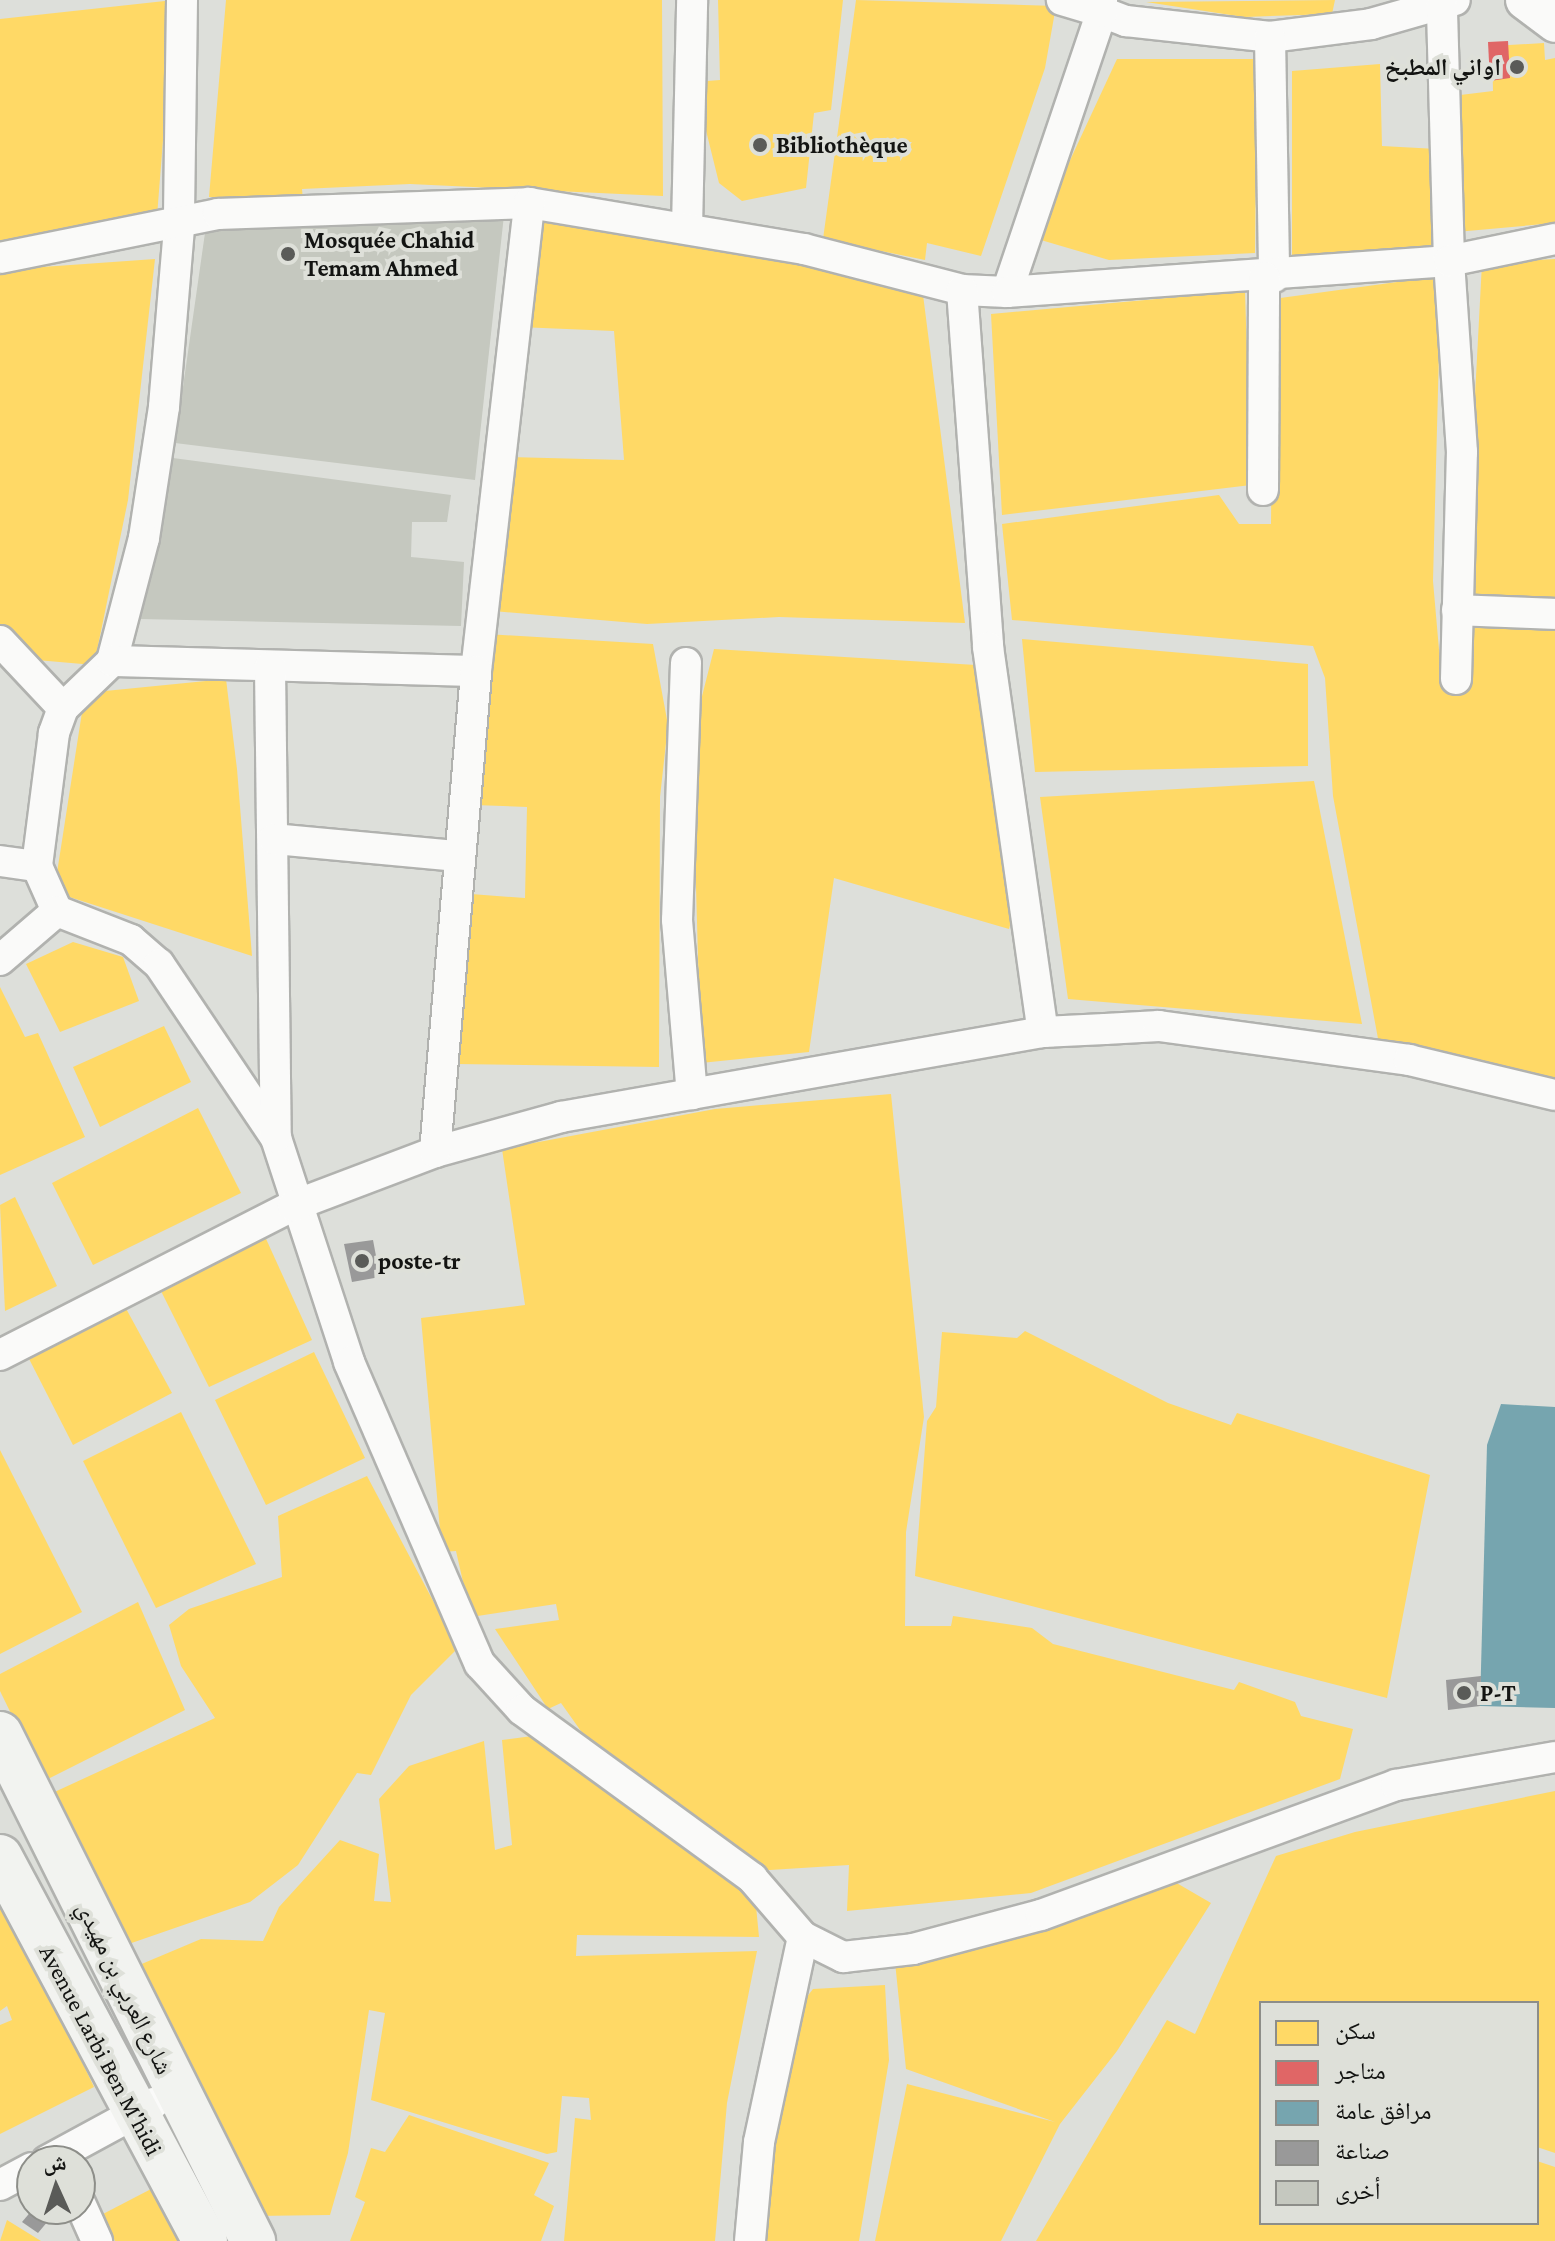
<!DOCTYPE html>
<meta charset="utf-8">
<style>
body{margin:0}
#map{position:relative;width:1555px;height:2241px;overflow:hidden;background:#dddfda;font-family:"Crimson Pro","Noto Naskh Arabic",serif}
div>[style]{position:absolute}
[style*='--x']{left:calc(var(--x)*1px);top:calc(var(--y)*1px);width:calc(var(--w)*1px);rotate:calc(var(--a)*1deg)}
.homes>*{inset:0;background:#ffd966}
.shops>*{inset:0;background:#e06666}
.public>*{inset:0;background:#76a5af}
.industry>*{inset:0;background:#999}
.building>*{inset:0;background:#c5c8bf}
.roads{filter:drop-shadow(2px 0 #b1b2af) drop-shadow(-2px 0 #b1b2af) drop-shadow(0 2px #b1b2af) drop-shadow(0 -2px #b1b2af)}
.minor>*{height:30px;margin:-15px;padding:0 15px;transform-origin:15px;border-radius:15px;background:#fafaf9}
.tertiary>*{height:38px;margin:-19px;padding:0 19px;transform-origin:19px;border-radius:19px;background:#fafaf9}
.secondary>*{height:44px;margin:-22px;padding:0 22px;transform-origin:22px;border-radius:22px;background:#f2f3f0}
.dots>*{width:22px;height:22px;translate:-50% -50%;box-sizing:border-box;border:4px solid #dee0d9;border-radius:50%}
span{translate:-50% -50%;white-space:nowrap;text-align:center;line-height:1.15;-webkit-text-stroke:8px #dee0d9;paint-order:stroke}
.poi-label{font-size:24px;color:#131412;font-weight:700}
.right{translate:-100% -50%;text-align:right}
.left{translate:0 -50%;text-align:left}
.street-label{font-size:24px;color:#131412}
.legend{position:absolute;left:1259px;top:2001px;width:280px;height:224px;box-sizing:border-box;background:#dee0d9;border:2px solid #8d8e89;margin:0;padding:10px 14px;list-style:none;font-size:24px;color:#131412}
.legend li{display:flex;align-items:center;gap:16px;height:40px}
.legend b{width:40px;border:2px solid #8d8e89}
.north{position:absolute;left:16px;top:2145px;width:80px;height:80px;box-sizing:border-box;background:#dee0d9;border:2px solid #8d8e89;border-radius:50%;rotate:357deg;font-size:22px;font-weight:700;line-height:32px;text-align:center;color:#131412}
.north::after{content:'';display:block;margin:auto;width:28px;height:36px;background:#5a5b58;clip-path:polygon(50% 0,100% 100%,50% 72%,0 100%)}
</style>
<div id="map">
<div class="homes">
<div style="clip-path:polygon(174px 0,156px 229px,0 247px,0 19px)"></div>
<div style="clip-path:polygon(226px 0,662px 0,663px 196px,410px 184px,302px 189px,303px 200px,209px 197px)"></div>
<div style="clip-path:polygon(718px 0,843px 0,831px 110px,814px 113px,806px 188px,742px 201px,719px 183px,694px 82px,720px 80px)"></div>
<div style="clip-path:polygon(856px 0,1056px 6px,1045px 68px,981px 256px,927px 243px,925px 260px,823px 239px)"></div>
<div style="clip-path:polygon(1335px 0,1332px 14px,1244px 17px,1146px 2px)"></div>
<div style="clip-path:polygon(1544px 43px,1545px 60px,1555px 58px,1555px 223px,1456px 232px,1452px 96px,1493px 91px,1492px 46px)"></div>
<div style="clip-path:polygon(1117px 59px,1257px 59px,1255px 253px,1109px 260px,1034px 238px)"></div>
<div style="clip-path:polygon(1380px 64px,1382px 146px,1437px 149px,1436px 256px,1292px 268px,1292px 71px)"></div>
<div style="clip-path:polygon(533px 214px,921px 279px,965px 623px,779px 617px,647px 624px,493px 611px,509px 457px,624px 460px,614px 331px,519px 327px)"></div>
<div style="clip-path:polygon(155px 259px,128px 500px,94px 665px,25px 659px,0 628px,0 270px)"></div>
<div style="clip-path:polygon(1555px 259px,1555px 610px,1464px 604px,1482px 263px)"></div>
<div style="clip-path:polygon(1441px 276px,1433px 581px,1442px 684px,1469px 624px,1555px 622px,1555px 1087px,1379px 1044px,1333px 796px,1325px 678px,1313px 646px,1012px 620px,1002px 524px,1219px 495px,1239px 524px,1271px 524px,1273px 299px)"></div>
<div style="clip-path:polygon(1245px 291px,1251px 485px,1002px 515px,991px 314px)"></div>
<div style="clip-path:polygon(487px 634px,653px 644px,668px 725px,660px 797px,659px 1067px,457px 1064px,471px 894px,525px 898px,527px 807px,474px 805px)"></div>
<div style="clip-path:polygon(1022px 639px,1308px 664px,1308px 766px,1035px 772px)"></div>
<div style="clip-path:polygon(714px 649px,976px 665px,1019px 890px,1009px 929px,834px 878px,809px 1052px,701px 1063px,694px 816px,698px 712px)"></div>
<div style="clip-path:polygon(226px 679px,237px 769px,252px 956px,54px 892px,85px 693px)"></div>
<div style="clip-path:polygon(1314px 781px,1362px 1024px,1068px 999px,1040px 797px)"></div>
<div style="clip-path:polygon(73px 942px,123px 957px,139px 1001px,60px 1032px,26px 964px)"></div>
<div style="clip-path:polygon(0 987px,25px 1037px,38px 1033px,85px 1137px,0 1175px)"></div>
<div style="clip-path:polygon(164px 1026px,191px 1082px,100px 1127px,73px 1067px)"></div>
<div style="clip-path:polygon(891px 1094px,924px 1417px,906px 1532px,905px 1626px,951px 1626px,953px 1616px,1032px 1628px,1053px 1644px,1234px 1690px,1239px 1682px,1295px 1702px,1301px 1716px,1353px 1729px,1340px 1779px,1031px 1893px,847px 1911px,849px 1865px,754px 1871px,588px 1741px,561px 1703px,548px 1709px,495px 1629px,559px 1620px,556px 1604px,471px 1617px,456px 1551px,442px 1552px,421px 1318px,525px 1305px,502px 1149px,715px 1109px)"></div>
<div style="clip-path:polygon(198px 1108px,241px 1193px,93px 1265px,52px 1183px)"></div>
<div style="clip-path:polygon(15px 1197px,57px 1286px,5px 1311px,0 1205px)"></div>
<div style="clip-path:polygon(262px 1230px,312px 1340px,209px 1387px,158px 1285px)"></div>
<div style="clip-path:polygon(117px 1292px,172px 1393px,73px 1445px,24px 1349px)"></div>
<div style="clip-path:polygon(1025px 1331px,1168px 1403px,1231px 1425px,1237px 1413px,1430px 1475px,1387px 1698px,915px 1576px,927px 1421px,936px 1407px,942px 1332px,1017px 1338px)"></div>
<div style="clip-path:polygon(314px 1352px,365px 1458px,266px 1505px,215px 1400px)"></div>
<div style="clip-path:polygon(181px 1412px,256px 1564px,156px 1608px,83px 1461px)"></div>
<div style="clip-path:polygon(0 1450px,82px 1612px,0 1654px)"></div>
<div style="clip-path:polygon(367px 1476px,458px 1648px,411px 1695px,371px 1775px,357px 1773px,298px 1865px,250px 1902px,120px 1947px,48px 1795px,215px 1718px,181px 1666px,169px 1625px,189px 1609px,282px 1577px,278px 1516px)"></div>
<div style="clip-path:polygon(138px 1602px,185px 1710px,44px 1781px,0 1691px,0 1674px)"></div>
<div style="clip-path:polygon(555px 1733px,754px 1885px,759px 1937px,577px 1935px,576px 1956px,757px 1951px,727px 2103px,715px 2241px,564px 2241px,575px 2118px,591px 2120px,589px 2098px,562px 2096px,557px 2152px,547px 2154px,371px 2100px,385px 2013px,369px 2010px,348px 2153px,330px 2215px,250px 2216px,125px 1971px,201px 1939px,263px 1941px,279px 1907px,340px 1840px,379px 1854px,374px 1901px,391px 1902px,379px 1799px,409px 1766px,484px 1741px,495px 1850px,512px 1845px,502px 1740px)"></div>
<div style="clip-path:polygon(1555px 1791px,1555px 2153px,1537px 2147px,1537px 2003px,1261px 2003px,1261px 2223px,1537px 2223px,1537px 2161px,1555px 2167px,1555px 2241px,1036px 2241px,1167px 2020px,1195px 2034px,1276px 1856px,1355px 1832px)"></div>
<div style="clip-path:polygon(1168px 1878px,1211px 1903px,1117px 2051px,1060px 2124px,1001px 2241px,875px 2241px,907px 2084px,1055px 2122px,906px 2069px,895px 1962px)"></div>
<div style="clip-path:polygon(0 1890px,94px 2087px,0 2134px,0 2025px,12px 2020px,7px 2006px,0 2011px)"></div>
<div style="clip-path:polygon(885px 1985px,889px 2060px,859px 2241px,763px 2241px,791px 2017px,813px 1989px)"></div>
<div style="clip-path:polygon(409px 2115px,549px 2163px,534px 2195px,554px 2206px,541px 2241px,350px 2241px,365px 2202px,355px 2197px,371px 2148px,385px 2152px)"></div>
<div style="clip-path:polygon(153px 2188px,180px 2241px,115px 2241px,103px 2214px)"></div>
<div style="clip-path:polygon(7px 2220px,41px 2241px,0 2241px)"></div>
</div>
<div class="shops">
<div style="clip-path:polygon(1508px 41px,1510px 78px,1490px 81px,1488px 42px)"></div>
</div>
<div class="public">
<div style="clip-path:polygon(329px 213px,324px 300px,246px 289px,252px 219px)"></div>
<div style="clip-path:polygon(1501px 1404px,1555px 1407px,1555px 1708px,1480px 1706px,1487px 1445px)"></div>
</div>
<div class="industry">
<div style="clip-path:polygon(373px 1240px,380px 1277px,352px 1282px,344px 1244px)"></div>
<div style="clip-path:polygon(1481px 1676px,1480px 1706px,1448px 1710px,1446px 1680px)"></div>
<div style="clip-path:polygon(33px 2209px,48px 2221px,38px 2233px,22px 2222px)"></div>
</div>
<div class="building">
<div style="clip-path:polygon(504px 215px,475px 480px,175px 443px,207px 219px)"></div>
<div style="clip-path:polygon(173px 458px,451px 495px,447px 522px,412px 522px,411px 557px,464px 562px,461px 626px,140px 619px)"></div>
</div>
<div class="roads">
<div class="minor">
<div style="--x:182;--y:0;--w:228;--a:90.8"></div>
<div style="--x:179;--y:228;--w:180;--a:94.8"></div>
<div style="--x:164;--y:407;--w:133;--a:98.7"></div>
<div style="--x:144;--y:538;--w:127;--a:104.6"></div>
<div style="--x:112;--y:661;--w:68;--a:136.2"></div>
<div style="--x:63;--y:708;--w:27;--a:110"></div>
<div style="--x:54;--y:733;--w:134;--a:97.3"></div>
<div style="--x:37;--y:866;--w:49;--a:66"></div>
<div style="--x:57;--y:911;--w:79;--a:21.4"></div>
<div style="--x:131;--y:940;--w:37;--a:41"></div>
<div style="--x:159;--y:964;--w:210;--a:56.1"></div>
<div style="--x:276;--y:1138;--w:236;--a:71.9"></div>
<div style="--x:349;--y:1362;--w:329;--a:66.6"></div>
<div style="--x:480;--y:1664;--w:62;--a:47.6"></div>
<div style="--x:522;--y:1710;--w:285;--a:36.1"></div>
<div style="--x:752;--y:1878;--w:78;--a:49.2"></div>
<div style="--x:803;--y:1937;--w:45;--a:26.6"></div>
<div style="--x:843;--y:1957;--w:70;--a:-6.5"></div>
<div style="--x:913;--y:1949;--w:132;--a:-14.9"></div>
<div style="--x:1041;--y:1915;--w:378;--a:-20.1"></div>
<div style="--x:1396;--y:1785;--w:161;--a:-10"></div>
<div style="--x:1102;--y:0;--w:12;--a:90"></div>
<div style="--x:1102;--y:12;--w:26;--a:21"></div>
<div style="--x:1126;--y:21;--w:145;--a:6.3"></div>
<div style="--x:1270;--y:37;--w:102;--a:-7.3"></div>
<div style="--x:1371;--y:24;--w:87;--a:-15.9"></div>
<div style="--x:1270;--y:37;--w:240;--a:89"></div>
<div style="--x:687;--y:228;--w:228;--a:-88.7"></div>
<div style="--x:0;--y:258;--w:222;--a:-11.4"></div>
<div style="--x:218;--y:214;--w:311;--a:-2"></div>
<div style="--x:529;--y:203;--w:279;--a:9.5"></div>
<div style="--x:804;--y:249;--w:163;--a:14.5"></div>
<div style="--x:962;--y:290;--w:45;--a:2.5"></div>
<div style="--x:1007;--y:292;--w:296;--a:-71.3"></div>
<div style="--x:1102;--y:12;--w:42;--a:-163.3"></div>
<div style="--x:962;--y:290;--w:358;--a:85.8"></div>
<div style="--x:988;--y:647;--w:389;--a:81.9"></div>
<div style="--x:1007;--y:292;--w:443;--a:-4"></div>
<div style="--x:1449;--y:261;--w:255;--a:-91.6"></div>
<div style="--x:1263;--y:490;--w:213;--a:-89.7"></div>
<div style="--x:1457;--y:610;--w:98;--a:2.3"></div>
<div style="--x:0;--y:641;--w:92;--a:46.8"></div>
<div style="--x:112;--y:661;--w:364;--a:1.6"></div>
<div style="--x:476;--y:671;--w:471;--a:-83.5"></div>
<div style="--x:686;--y:663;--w:257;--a:92"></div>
<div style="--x:677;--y:920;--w:175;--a:85.1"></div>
<div style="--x:270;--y:667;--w:470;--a:89.3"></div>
<div style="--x:1456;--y:679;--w:227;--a:-88.5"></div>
<div style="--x:1462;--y:452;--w:191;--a:-93.9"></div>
<div style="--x:1449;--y:261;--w:108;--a:-11.7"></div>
<div style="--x:274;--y:839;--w:186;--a:5.3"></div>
<div style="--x:0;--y:861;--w:37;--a:8"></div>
<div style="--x:0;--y:960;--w:75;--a:-40.7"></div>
<div style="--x:435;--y:1152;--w:131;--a:-15.5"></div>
<div style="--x:561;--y:1117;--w:489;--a:-10"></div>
<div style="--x:1043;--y:1032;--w:62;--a:-2.8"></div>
<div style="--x:1105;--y:1029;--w:54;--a:-3.2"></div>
<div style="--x:1159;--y:1026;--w:252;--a:7.7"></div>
<div style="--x:1409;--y:1060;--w:150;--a:13.5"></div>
<div style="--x:0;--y:1355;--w:329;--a:-27"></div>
<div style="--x:293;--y:1206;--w:152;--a:-20.8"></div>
<div style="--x:435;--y:1152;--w:483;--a:-85.1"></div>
<div style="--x:47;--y:2161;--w:122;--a:-28.5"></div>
<div style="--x:0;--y:2185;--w:36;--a:-28"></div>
<div style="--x:80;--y:2203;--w:42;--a:65.9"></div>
<div style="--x:750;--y:2241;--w:99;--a:-84.8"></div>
<div style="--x:759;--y:2142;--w:210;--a:-77.9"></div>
</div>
<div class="tertiary">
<div style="--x:1525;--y:0;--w:38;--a:37"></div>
</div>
<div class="secondary">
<div style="--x:0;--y:1734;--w:567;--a:63.48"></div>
<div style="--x:0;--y:1857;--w:435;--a:61.9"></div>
</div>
</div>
<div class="dots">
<div style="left:1517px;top:67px;background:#5a5b58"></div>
<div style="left:760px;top:145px;background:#5a5b58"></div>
<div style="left:288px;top:254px;background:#5a5b58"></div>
<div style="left:362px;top:1261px;background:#5a5b58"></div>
<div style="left:1464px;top:1693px;background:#5a5b58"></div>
</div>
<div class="poi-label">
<span class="right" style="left:1501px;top:67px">اواني المطبخ</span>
<span class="left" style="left:776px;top:145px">Bibliothèque</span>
<span class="left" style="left:304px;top:254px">Mosquée Chahid<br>Temam Ahmed</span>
<span class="left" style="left:378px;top:1261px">poste-tr</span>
<span class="left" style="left:1480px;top:1693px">P-T</span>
</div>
<div class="street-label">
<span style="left:125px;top:1988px;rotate:64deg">شارع العربي بن مهيدي</span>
<span style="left:101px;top:2050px;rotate:62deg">Avenue Larbi Ben M'hidi</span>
</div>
<ul class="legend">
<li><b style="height:22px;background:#ffd966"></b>سكن</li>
<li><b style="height:22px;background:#e06666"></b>متاجر</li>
<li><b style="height:22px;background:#76a5af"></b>مرافق عامة</li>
<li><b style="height:22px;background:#999"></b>صناعة</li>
<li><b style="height:22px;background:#c5c8bf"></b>أخرى</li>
</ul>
<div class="north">ش</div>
</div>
